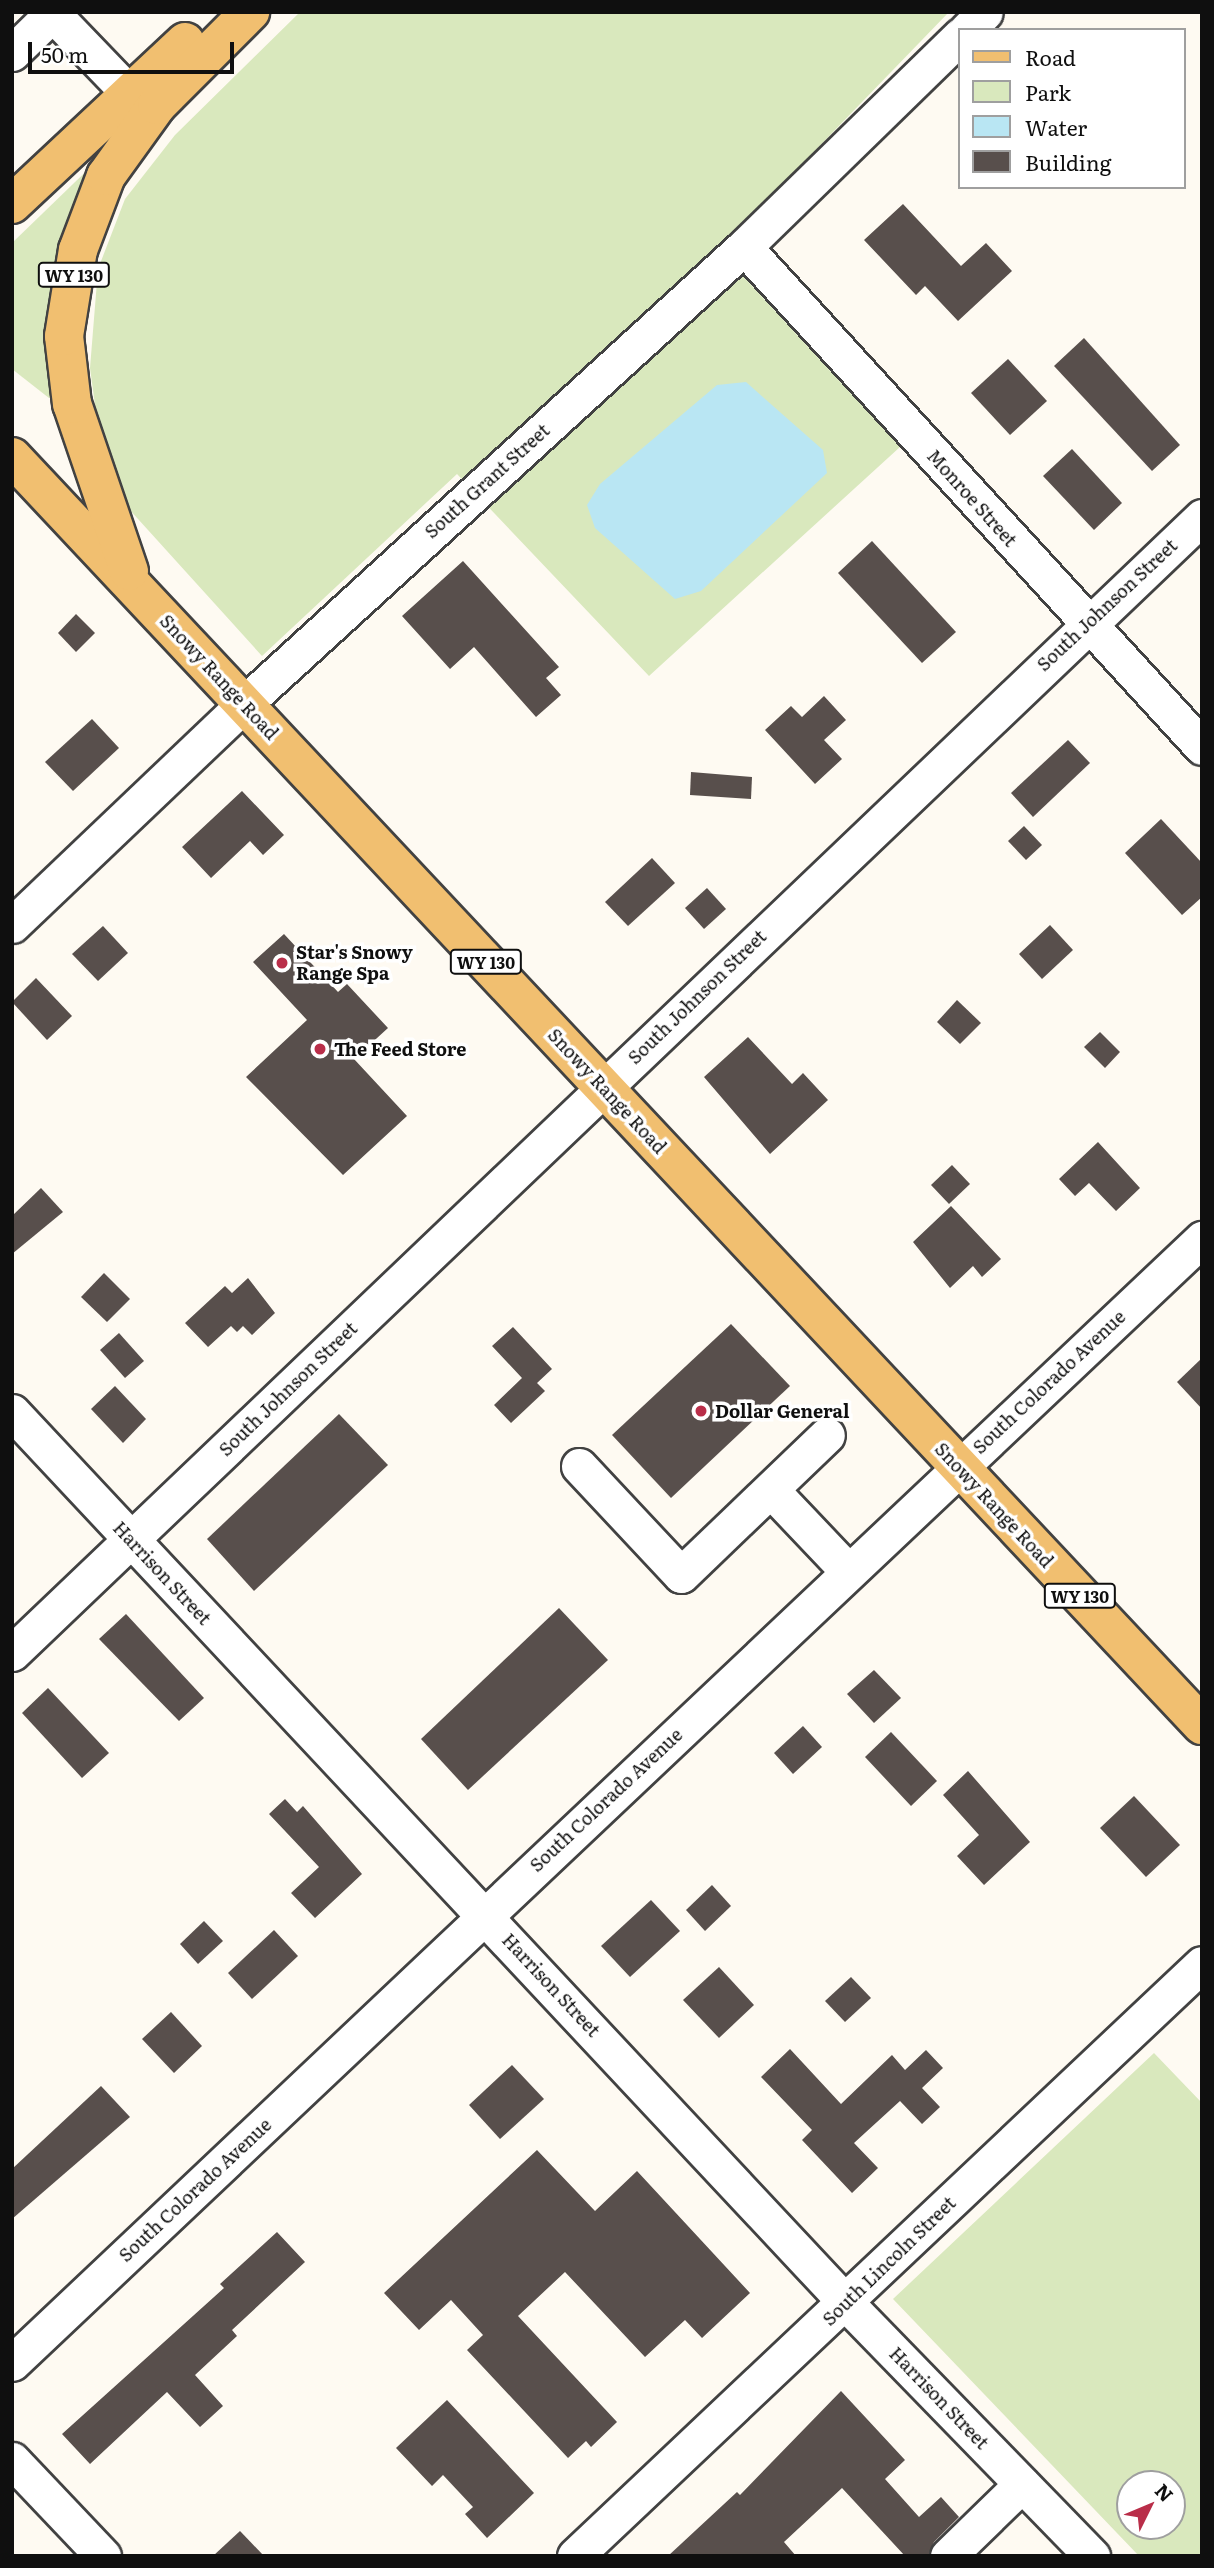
<!DOCTYPE html>
<style>
body{margin:0}
#map{position:relative;width:1214px;height:2568px;overflow:hidden;background:#fefaf2;font-family:Literata,serif}
div>[style]{position:absolute}
[style*='--x']{left:calc(var(--x)*1px);top:calc(var(--y)*1px);width:calc(var(--w)*1px);rotate:calc(var(--a)*1deg)}
.green>*{inset:0;background:#d9e8bd}
.water>*{inset:0;background:#b9e6f3}
.building>*{inset:0;background:#584f4c}
.roads{filter:drop-shadow(2px 0 #424242) drop-shadow(-2px 0 #424242) drop-shadow(0 2px #424242) drop-shadow(0 -2px #424242)}
.minor>*{height:35px;margin:-17.5px;padding:0 17.5px;transform-origin:17.5px;border-radius:17.5px;background:#fff}
.major>*{height:38px;margin:-19px;padding:0 19px;transform-origin:19px;border-radius:19px;background:#f1bf70}
.dots>*{width:19px;height:19px;translate:-50% -50%;box-sizing:border-box;border:4px solid #fff;border-radius:50%}
span{translate:-50% -50%;white-space:nowrap;text-align:center;line-height:1.15;-webkit-text-stroke:7px #fff;paint-order:stroke}
.shield-label span{padding:2px 5px;background:#fff;border:2px solid;border-radius:5px;-webkit-text-stroke-width:0}
.shield-label{font-size:16px;color:#0f0f0f;font-weight:700}
.street-label{font-size:18px;color:#0f0f0f}
.poi-label{font-size:18px;color:#0f0f0f;font-weight:700}
.left{translate:0 -50%;text-align:left}
.frame{position:absolute;inset:0;border:14px solid #0f0f0f;pointer-events:none}
.legend{position:absolute;left:958px;top:28px;width:228px;height:161px;box-sizing:border-box;background:#fff;border:2px solid #9f9f9f;margin:0;padding:9px 12px;list-style:none;font-size:21px;color:#0f0f0f}
.legend li{display:flex;align-items:center;gap:14px;height:35px}
.legend b{width:35px;border:2px solid #9f9f9f}
.north{position:absolute;left:1116px;top:2470px;width:70px;height:70px;box-sizing:border-box;background:#fff;border:2px solid #9f9f9f;border-radius:50%;rotate:47deg;font-size:19px;font-weight:700;line-height:28px;text-align:center;color:#0f0f0f}
.north::after{content:'';display:block;margin:auto;width:24px;height:32px;background:#b92e49;clip-path:polygon(50% 0,100% 100%,50% 72%,0 100%)}
.scale{position:absolute;left:28px;top:42px;width:206px;height:32px;box-sizing:border-box;border:4px solid #0f0f0f;border-top:0;padding-left:9px;font-size:21px;line-height:24px;white-space:nowrap;color:#0f0f0f;-webkit-text-stroke:5px #fff;paint-order:stroke}
</style>
<div id="map">
<div class="green">
<div style="clip-path:polygon(300px 12px,949px 12px,719px 250px,900px 447px,649px 676px,457px 474px,262px 656px,119px 498px,102px 457px,90px 368px,98px 269px,125px 199px,175px 135px)"></div>
<div style="clip-path:polygon(104px 154px,54px 396px,49px 398px,12px 369px,12px 243px)"></div>
<div style="clip-path:polygon(evenodd,1154px 2053px,1202px 2103px,1202px 2556px,1139px 2556px,893px 2299px,1154px 2053px,1130px 2484px,1172px 2484px,1172px 2526px,1130px 2526px,1130px 2484px)"></div>
</div>
<div class="water">
<div style="clip-path:polygon(746px 382px,823px 450px,827px 473px,701px 591px,675px 599px,595px 528px,587px 505px,600px 484px,717px 385px)"></div>
</div>
<div class="building">
<div style="clip-path:polygon(903px 204px,961px 266px,986px 243px,1012px 271px,958px 321px,925px 286px,916px 295px,864px 240px)"></div>
<div style="clip-path:polygon(1084px 338px,1180px 445px,1152px 471px,1054px 366px)"></div>
<div style="clip-path:polygon(1008px 359px,1047px 401px,1010px 435px,971px 393px)"></div>
<div style="clip-path:polygon(1072px 449px,1122px 503px,1094px 530px,1043px 476px)"></div>
<div style="clip-path:polygon(872px 541px,956px 632px,922px 663px,838px 573px)"></div>
<div style="clip-path:polygon(463px 561px,559px 667px,546px 678px,561px 695px,536px 717px,474px 647px,450px 669px,402px 616px)"></div>
<div style="clip-path:polygon(76px 614px,95px 633px,76px 652px,58px 633px)"></div>
<div style="clip-path:polygon(824px 696px,846px 720px,824px 740px,842px 759px,815px 784px,765px 730px,791px 706px,802px 717px)"></div>
<div style="clip-path:polygon(92px 719px,119px 748px,73px 791px,45px 762px)"></div>
<div style="clip-path:polygon(1068px 740px,1090px 763px,1033px 817px,1011px 793px)"></div>
<div style="clip-path:polygon(691px 772px,752px 777px,751px 799px,690px 795px)"></div>
<div style="clip-path:polygon(242px 791px,284px 835px,263px 855px,250px 841px,211px 878px,182px 847px)"></div>
<div style="clip-path:polygon(1161px 819px,1202px 863px,1202px 897px,1182px 915px,1125px 853px)"></div>
<div style="clip-path:polygon(1024px 826px,1042px 845px,1026px 860px,1008px 841px)"></div>
<div style="clip-path:polygon(652px 858px,675px 883px,628px 926px,605px 902px)"></div>
<div style="clip-path:polygon(707px 888px,726px 909px,704px 929px,685px 908px)"></div>
<div style="clip-path:polygon(1050px 925px,1073px 950px,1042px 979px,1019px 954px)"></div>
<div style="clip-path:polygon(103px 926px,128px 953px,98px 981px,72px 954px)"></div>
<div style="clip-path:polygon(284px 934px,338px 992px,347px 984px,388px 1028px,354px 1059px,407px 1116px,343px 1175px,246px 1077px,307px 1020px,253px 962px)"></div>
<div style="clip-path:polygon(36px 978px,72px 1016px,47px 1040px,12px 1002px)"></div>
<div style="clip-path:polygon(957px 1000px,981px 1023px,960px 1044px,937px 1022px)"></div>
<div style="clip-path:polygon(1100px 1032px,1120px 1052px,1105px 1068px,1084px 1047px)"></div>
<div style="clip-path:polygon(748px 1037px,792px 1084px,803px 1073px,828px 1100px,770px 1154px,704px 1077px)"></div>
<div style="clip-path:polygon(1098px 1142px,1140px 1188px,1116px 1211px,1089px 1183px,1075px 1196px,1059px 1179px)"></div>
<div style="clip-path:polygon(952px 1165px,970px 1184px,949px 1204px,931px 1185px)"></div>
<div style="clip-path:polygon(41px 1188px,63px 1212px,12px 1254px,12px 1216px)"></div>
<div style="clip-path:polygon(951px 1206px,1001px 1259px,982px 1277px,973px 1266px,950px 1288px,913px 1242px)"></div>
<div style="clip-path:polygon(104px 1273px,130px 1299px,107px 1322px,81px 1297px)"></div>
<div style="clip-path:polygon(248px 1278px,275px 1313px,252px 1335px,243px 1326px,237px 1332px,231px 1326px,208px 1347px,185px 1323px,225px 1286px,232px 1293px)"></div>
<div style="clip-path:polygon(731px 1324px,790px 1386px,671px 1498px,612px 1435px)"></div>
<div style="clip-path:polygon(513px 1327px,552px 1369px,537px 1383px,545px 1391px,511px 1423px,494px 1405px,522px 1378px,492px 1346px)"></div>
<div style="clip-path:polygon(119px 1333px,144px 1361px,125px 1378px,100px 1350px)"></div>
<div style="clip-path:polygon(1202px 1358px,1202px 1409px,1177px 1382px)"></div>
<div style="clip-path:polygon(115px 1386px,146px 1419px,123px 1443px,91px 1409px)"></div>
<div style="clip-path:polygon(339px 1414px,388px 1465px,254px 1591px,207px 1539px)"></div>
<div style="clip-path:polygon(559px 1608px,608px 1660px,468px 1790px,421px 1739px)"></div>
<div style="clip-path:polygon(126px 1614px,204px 1698px,179px 1721px,99px 1639px)"></div>
<div style="clip-path:polygon(874px 1670px,901px 1698px,874px 1723px,847px 1694px)"></div>
<div style="clip-path:polygon(48px 1688px,109px 1753px,82px 1778px,22px 1713px)"></div>
<div style="clip-path:polygon(803px 1726px,822px 1747px,793px 1774px,774px 1753px)"></div>
<div style="clip-path:polygon(891px 1732px,937px 1781px,911px 1806px,865px 1757px)"></div>
<div style="clip-path:polygon(968px 1771px,1030px 1842px,984px 1885px,957px 1856px,979px 1835px,943px 1795px)"></div>
<div style="clip-path:polygon(1134px 1796px,1180px 1845px,1146px 1877px,1100px 1828px)"></div>
<div style="clip-path:polygon(285px 1799px,297px 1812px,303px 1806px,362px 1874px,315px 1918px,291px 1893px,319px 1867px,269px 1814px)"></div>
<div style="clip-path:polygon(712px 1885px,731px 1906px,705px 1931px,686px 1910px)"></div>
<div style="clip-path:polygon(651px 1900px,680px 1931px,630px 1977px,601px 1946px)"></div>
<div style="clip-path:polygon(204px 1921px,223px 1941px,198px 1964px,180px 1944px)"></div>
<div style="clip-path:polygon(274px 1930px,298px 1956px,252px 1999px,228px 1973px)"></div>
<div style="clip-path:polygon(719px 1967px,754px 2005px,719px 2038px,683px 2000px)"></div>
<div style="clip-path:polygon(851px 1977px,871px 1998px,845px 2022px,825px 2001px)"></div>
<div style="clip-path:polygon(171px 2012px,202px 2046px,174px 2073px,142px 2039px)"></div>
<div style="clip-path:polygon(790px 2049px,841px 2104px,892px 2055px,905px 2070px,926px 2050px,943px 2068px,922px 2088px,940px 2107px,922px 2124px,900px 2101px,854px 2143px,878px 2168px,852px 2193px,802px 2140px,812px 2130px,761px 2077px)"></div>
<div style="clip-path:polygon(512px 2065px,544px 2099px,500px 2139px,469px 2105px)"></div>
<div style="clip-path:polygon(101px 2086px,130px 2117px,12px 2219px,12px 2169px)"></div>
<div style="clip-path:polygon(537px 2150px,595px 2211px,637px 2171px,750px 2293px,702px 2338px,685px 2320px,645px 2357px,565px 2272px,518px 2316px,617px 2422px,591px 2447px,586px 2441px,568px 2458px,467px 2350px,483px 2335px,451px 2300px,419px 2330px,384px 2293px)"></div>
<div style="clip-path:polygon(277px 2232px,305px 2262px,232px 2330px,237px 2336px,195px 2375px,223px 2406px,200px 2427px,167px 2392px,90px 2464px,62px 2434px,224px 2288px,220px 2284px)"></div>
<div style="clip-path:polygon(841px 2391px,905px 2460px,885px 2479px,919px 2517px,941px 2497px,959px 2517px,934px 2542px,928px 2556px,905px 2556px,842px 2488px,784px 2542px,796px 2556px,668px 2556px,737px 2492px,740px 2495px)"></div>
<div style="clip-path:polygon(447px 2400px,534px 2493px,487px 2538px,465px 2514px,473px 2507px,443px 2475px,432px 2486px,396px 2448px)"></div>
<div style="clip-path:polygon(240px 2531px,264px 2556px,213px 2556px)"></div>
</div>
<div class="roads">
<div class="minor">
<div style="--x:51;--y:12;--w:114;--a:46.1"></div>
<div style="--x:967;--y:30;--w:25;--a:-45"></div>
<div style="--x:12;--y:53;--w:56;--a:-44.3"></div>
<div style="--x:744;--y:247;--w:678;--a:47.51"></div>
<div style="--x:12;--y:925;--w:320;--a:-43.6"></div>
<div style="--x:244;--y:704;--w:677;--a:-42.43"></div>
<div style="--x:744;--y:247;--w:302;--a:-44.3"></div>
<div style="--x:12;--y:1412;--w:1220;--a:46.89"></div>
<div style="--x:846;--y:2303;--w:353;--a:45.8"></div>
<div style="--x:579;--y:1466;--w:149;--a:46.9"></div>
<div style="--x:681;--y:1575;--w:202;--a:-43.8"></div>
<div style="--x:771;--y:1490;--w:112;--a:46.5"></div>
<div style="--x:12;--y:1653;--w:1645;--a:-43.67"></div>
<div style="--x:12;--y:2363;--w:1637;--a:-43.37"></div>
<div style="--x:12;--y:2460;--w:132;--a:46.5"></div>
<div style="--x:575;--y:2556;--w:862;--a:-43.36"></div>
<div style="--x:948;--y:2556;--w:103;--a:-44.2"></div>
</div>
<div class="major">
<div style="--x:12;--y:204;--w:237;--a:-43.1"></div>
<div style="--x:12;--y:457;--w:1739;--a:46.82"></div>
<div style="--x:129;--y:571;--w:176;--a:-108.8"></div>
<div style="--x:72;--y:404;--w:68;--a:-96.7"></div>
<div style="--x:64;--y:336;--w:87;--a:-80.8"></div>
<div style="--x:78;--y:250;--w:79;--a:-69.3"></div>
<div style="--x:106;--y:176;--w:87;--a:-54.3"></div>
<div style="--x:157;--y:105;--w:132;--a:-45"></div>
</div>
</div>
<div class="dots">
<div style="left:282px;top:963px;background:#b92e49"></div>
<div style="left:320px;top:1049px;background:#b92e49"></div>
<div style="left:701px;top:1411px;background:#b92e49"></div>
</div>
<div class="shield-label">
<span style="left:74px;top:275px">WY 130</span>
<span style="left:486px;top:962px">WY 130</span>
<span style="left:1080px;top:1596px">WY 130</span>
</div>
<div class="street-label">
<span style="left:487px;top:481px;rotate:-42deg">South Grant Street</span>
<span style="left:972px;top:498px;rotate:48deg">Monroe Street</span>
<span style="left:1107px;top:605px;rotate:-43deg">South Johnson Street</span>
<span style="left:219px;top:677px;rotate:47deg">Snowy Range Road</span>
<span style="left:697px;top:997px;rotate:-44deg">South Johnson Street</span>
<span style="left:607px;top:1091px;rotate:47deg">Snowy Range Road</span>
<span style="left:1049px;top:1382px;rotate:-43deg">South Colorado Avenue</span>
<span style="left:288px;top:1389px;rotate:-44deg">South Johnson Street</span>
<span style="left:994px;top:1505px;rotate:47deg">Snowy Range Road</span>
<span style="left:162px;top:1573px;rotate:47deg">Harrison Street</span>
<span style="left:606px;top:1800px;rotate:-43deg">South Colorado Avenue</span>
<span style="left:551px;top:1985px;rotate:47deg">Harrison Street</span>
<span style="left:195px;top:2190px;rotate:-43deg">South Colorado Avenue</span>
<span style="left:889px;top:2261px;rotate:-44deg">South Lincoln Street</span>
<span style="left:939px;top:2398px;rotate:46deg">Harrison Street</span>
</div>
<div class="poi-label">
<span class="left" style="left:296px;top:963px">Star's Snowy<br>Range Spa</span>
<span class="left" style="left:334px;top:1049px">The Feed Store</span>
<span class="left" style="left:715px;top:1411px">Dollar General</span>
</div>
<div class="frame"></div>
<ul class="legend">
<li><b style="height:9px;background:#f1bf70"></b>Road</li>
<li><b style="height:19px;background:#d9e8bd"></b>Park</li>
<li><b style="height:19px;background:#b9e6f3"></b>Water</li>
<li><b style="height:19px;background:#584f4c"></b>Building</li>
</ul>
<div class="north">N</div>
<div class="scale">50 m</div>
</div>
